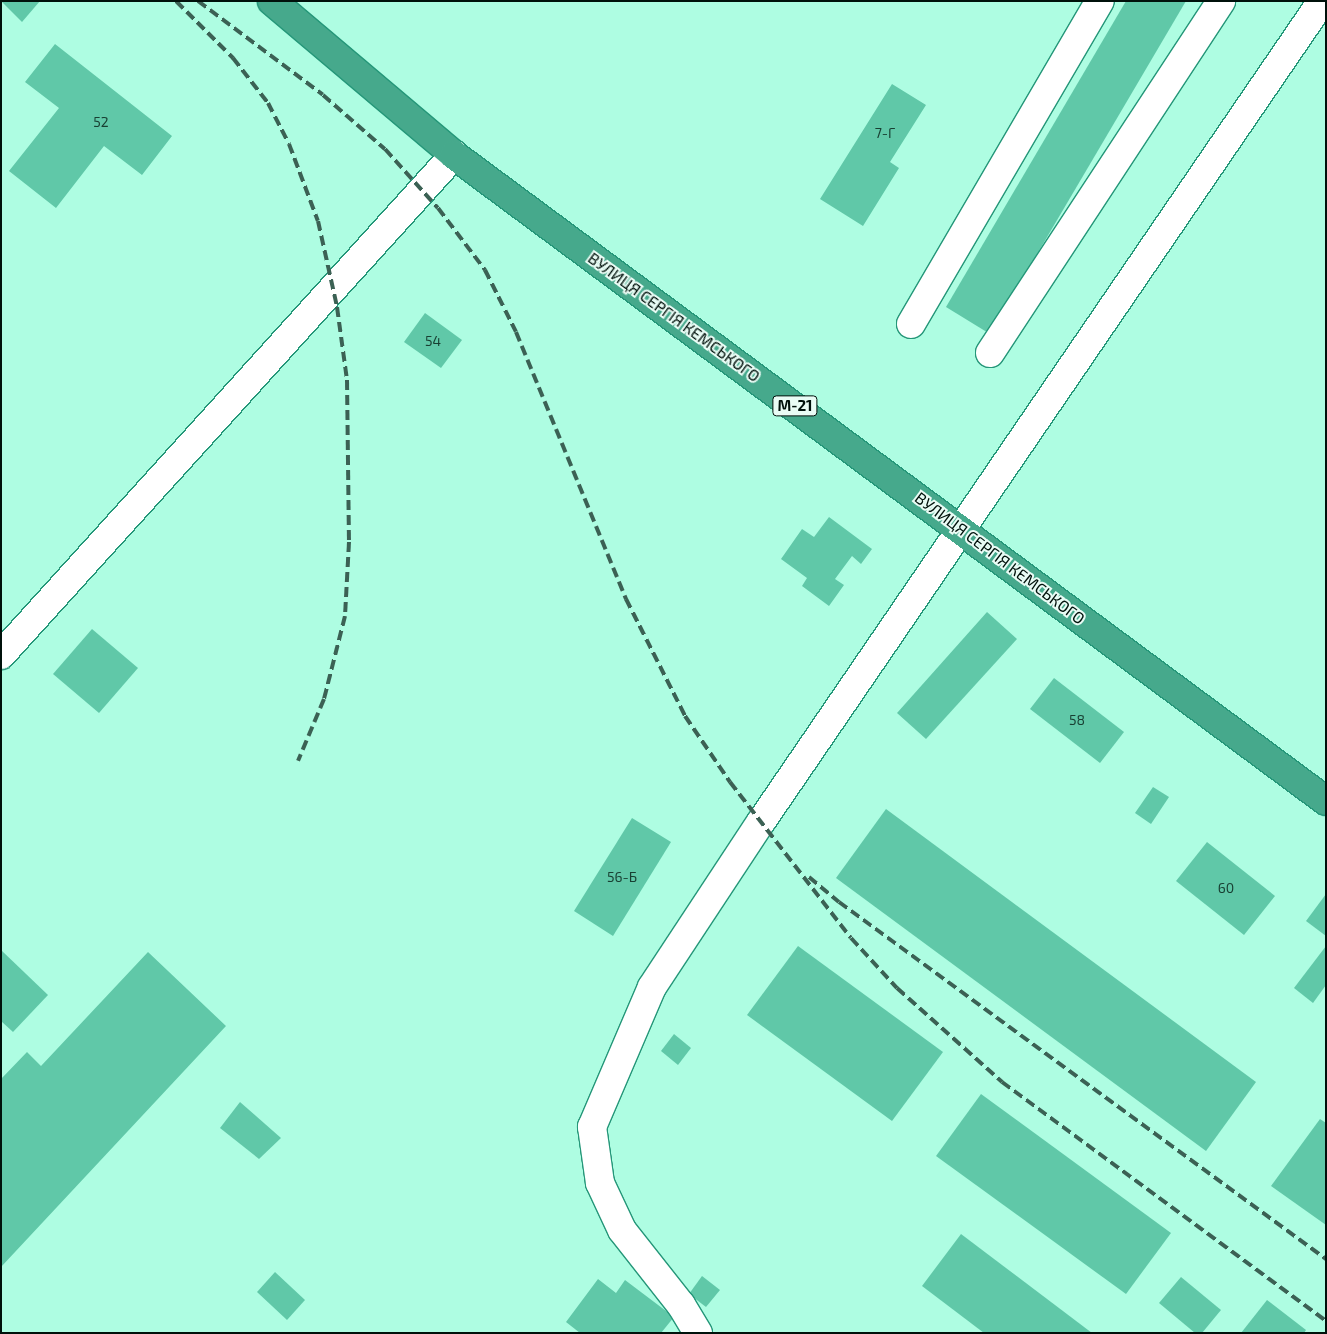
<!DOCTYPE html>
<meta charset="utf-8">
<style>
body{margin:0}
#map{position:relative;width:1327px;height:1334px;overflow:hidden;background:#aefde2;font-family:"Exo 2",sans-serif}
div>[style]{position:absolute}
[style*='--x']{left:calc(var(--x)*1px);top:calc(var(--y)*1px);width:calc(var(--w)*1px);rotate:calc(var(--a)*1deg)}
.building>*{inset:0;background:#60c8a8}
.roads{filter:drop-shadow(1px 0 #259779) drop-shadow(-1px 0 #259779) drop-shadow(0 1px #259779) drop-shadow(0 -1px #259779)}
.minor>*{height:28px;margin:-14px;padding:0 14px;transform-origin:14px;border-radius:14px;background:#fff}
.highway>*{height:28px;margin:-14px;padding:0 14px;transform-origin:14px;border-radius:14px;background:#46a98c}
.rail>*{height:4px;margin-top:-2px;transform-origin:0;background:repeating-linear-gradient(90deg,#3b6154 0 10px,transparent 0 15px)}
span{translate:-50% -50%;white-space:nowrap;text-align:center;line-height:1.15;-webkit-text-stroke:4px #e9fcf5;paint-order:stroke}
.number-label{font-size:14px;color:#183f32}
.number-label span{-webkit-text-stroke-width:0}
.shield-label span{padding:1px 4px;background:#e9fcf5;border:1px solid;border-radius:4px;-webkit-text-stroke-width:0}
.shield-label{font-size:15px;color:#00110b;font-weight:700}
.street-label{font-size:16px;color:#00110b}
.frame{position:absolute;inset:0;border:2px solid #00110b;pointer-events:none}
</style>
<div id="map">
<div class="building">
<div style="clip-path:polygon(1px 1px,40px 1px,22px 22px)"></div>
<div style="clip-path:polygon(1126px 1px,1186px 1px,990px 334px,946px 307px)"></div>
<div style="clip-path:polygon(55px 44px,172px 136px,142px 175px,104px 146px,56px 208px,9px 171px,59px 108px,25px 82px)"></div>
<div style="clip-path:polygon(892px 84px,926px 105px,890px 162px,899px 168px,863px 226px,820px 199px)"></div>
<div style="clip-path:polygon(425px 313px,462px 340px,441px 368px,404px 342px)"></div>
<div style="clip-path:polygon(829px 517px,872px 549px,861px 564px,852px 556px,835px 579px,844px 585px,829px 606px,802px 586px,807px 578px,781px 559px,802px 529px,814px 537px)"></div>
<div style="clip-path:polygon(987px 612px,1017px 639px,926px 739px,897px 713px)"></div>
<div style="clip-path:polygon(92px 629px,138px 668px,99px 713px,53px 674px)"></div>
<div style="clip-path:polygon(1054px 678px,1124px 732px,1100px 763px,1030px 709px)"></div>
<div style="clip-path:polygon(1153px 787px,1169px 797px,1151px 824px,1135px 813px)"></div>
<div style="clip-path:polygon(886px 809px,1256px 1082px,1206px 1151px,836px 878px)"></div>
<div style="clip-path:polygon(632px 818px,671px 842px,613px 936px,574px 911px)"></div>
<div style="clip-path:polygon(1207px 842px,1275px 896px,1244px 935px,1176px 881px)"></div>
<div style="clip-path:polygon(1326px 894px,1326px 936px,1306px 921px)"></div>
<div style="clip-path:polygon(798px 946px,943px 1052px,892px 1121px,747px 1015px)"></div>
<div style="clip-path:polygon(1326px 946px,1326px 985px,1313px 1003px,1294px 988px)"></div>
<div style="clip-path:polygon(1px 950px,48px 995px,13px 1032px,1px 1021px)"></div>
<div style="clip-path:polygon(148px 952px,226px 1026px,1px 1267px,1px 1079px,27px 1052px,41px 1066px)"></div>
<div style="clip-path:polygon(674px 1034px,691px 1048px,678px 1065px,661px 1051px)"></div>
<div style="clip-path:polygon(981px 1094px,1171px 1233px,1126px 1294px,936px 1156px)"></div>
<div style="clip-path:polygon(240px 1102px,281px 1138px,259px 1159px,220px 1128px)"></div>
<div style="clip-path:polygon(1320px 1119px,1326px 1123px,1326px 1225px,1271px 1186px)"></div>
<div style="clip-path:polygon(961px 1234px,1092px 1333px,984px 1333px,922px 1286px)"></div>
<div style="clip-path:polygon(275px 1272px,305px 1300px,287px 1320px,257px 1292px)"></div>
<div style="clip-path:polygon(702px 1276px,720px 1290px,706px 1307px,689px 1294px)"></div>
<div style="clip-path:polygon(1181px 1277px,1221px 1310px,1202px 1333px,1195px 1333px,1159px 1303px)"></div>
<div style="clip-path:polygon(598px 1279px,616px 1293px,625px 1280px,674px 1317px,661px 1333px,580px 1333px,566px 1322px)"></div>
<div style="clip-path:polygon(1267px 1300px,1306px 1330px,1304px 1333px,1241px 1333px)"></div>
</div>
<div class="roads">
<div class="minor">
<div style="--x:911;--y:324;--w:374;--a:-59.7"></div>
<div style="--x:990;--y:353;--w:421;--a:-56.7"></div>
<div style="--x:1;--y:655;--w:675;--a:-47.82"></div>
<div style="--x:698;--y:1333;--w:33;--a:-121"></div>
<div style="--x:681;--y:1305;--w:95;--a:-128.2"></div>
<div style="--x:622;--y:1230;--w:52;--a:-115.1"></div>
<div style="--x:600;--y:1183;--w:57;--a:-98.1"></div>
<div style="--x:592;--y:1127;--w:152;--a:-66.8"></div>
<div style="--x:652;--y:987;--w:198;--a:-56.6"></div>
<div style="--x:761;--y:822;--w:994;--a:-55.65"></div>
</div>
<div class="highway">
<div style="--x:272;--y:1;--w:238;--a:40.2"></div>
<div style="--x:454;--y:155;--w:1085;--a:36.53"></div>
</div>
</div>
<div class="rail">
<div style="--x:176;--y:1;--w:81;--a:45"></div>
<div style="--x:233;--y:58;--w:57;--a:52.1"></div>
<div style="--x:268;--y:103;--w:46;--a:62.9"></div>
<div style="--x:289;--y:144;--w:82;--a:69.4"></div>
<div style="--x:318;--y:221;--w:88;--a:77.5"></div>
<div style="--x:337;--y:307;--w:74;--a:82.2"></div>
<div style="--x:347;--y:380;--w:162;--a:89.3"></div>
<div style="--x:349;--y:542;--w:74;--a:93.1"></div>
<div style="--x:345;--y:616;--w:86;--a:104.2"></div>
<div style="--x:324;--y:699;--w:67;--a:112.8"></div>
<div style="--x:198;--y:1;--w:156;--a:36.9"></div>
<div style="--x:323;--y:95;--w:82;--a:41.1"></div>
<div style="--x:385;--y:149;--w:79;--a:48.1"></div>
<div style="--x:438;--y:208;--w:78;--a:52.8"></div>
<div style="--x:485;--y:270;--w:69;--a:63.4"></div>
<div style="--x:516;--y:332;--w:289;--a:67.6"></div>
<div style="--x:626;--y:599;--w:131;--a:63.2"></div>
<div style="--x:685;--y:716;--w:80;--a:55.7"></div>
<div style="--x:730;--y:782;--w:197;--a:52.2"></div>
<div style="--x:851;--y:938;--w:68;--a:47.4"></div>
<div style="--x:897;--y:988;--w:141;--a:41.8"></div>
<div style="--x:1002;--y:1082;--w:403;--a:36.4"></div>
<div style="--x:809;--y:877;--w:39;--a:40"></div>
<div style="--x:839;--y:902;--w:604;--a:36.24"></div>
</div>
<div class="number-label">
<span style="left:101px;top:122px">52</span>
<span style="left:885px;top:133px">7-Г</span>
<span style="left:433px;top:341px">54</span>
<span style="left:1077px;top:720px">58</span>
<span style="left:622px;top:877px">56-Б</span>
<span style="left:1226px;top:888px">60</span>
</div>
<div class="shield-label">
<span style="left:795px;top:406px">М-21</span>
</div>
<div class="street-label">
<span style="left:674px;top:317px;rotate:36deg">ВУЛИЦЯ СЕРГІЯ КЕМСЬКОГО</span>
<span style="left:1000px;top:558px;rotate:37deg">ВУЛИЦЯ СЕРГІЯ КЕМСЬКОГО</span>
</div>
<div class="frame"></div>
</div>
